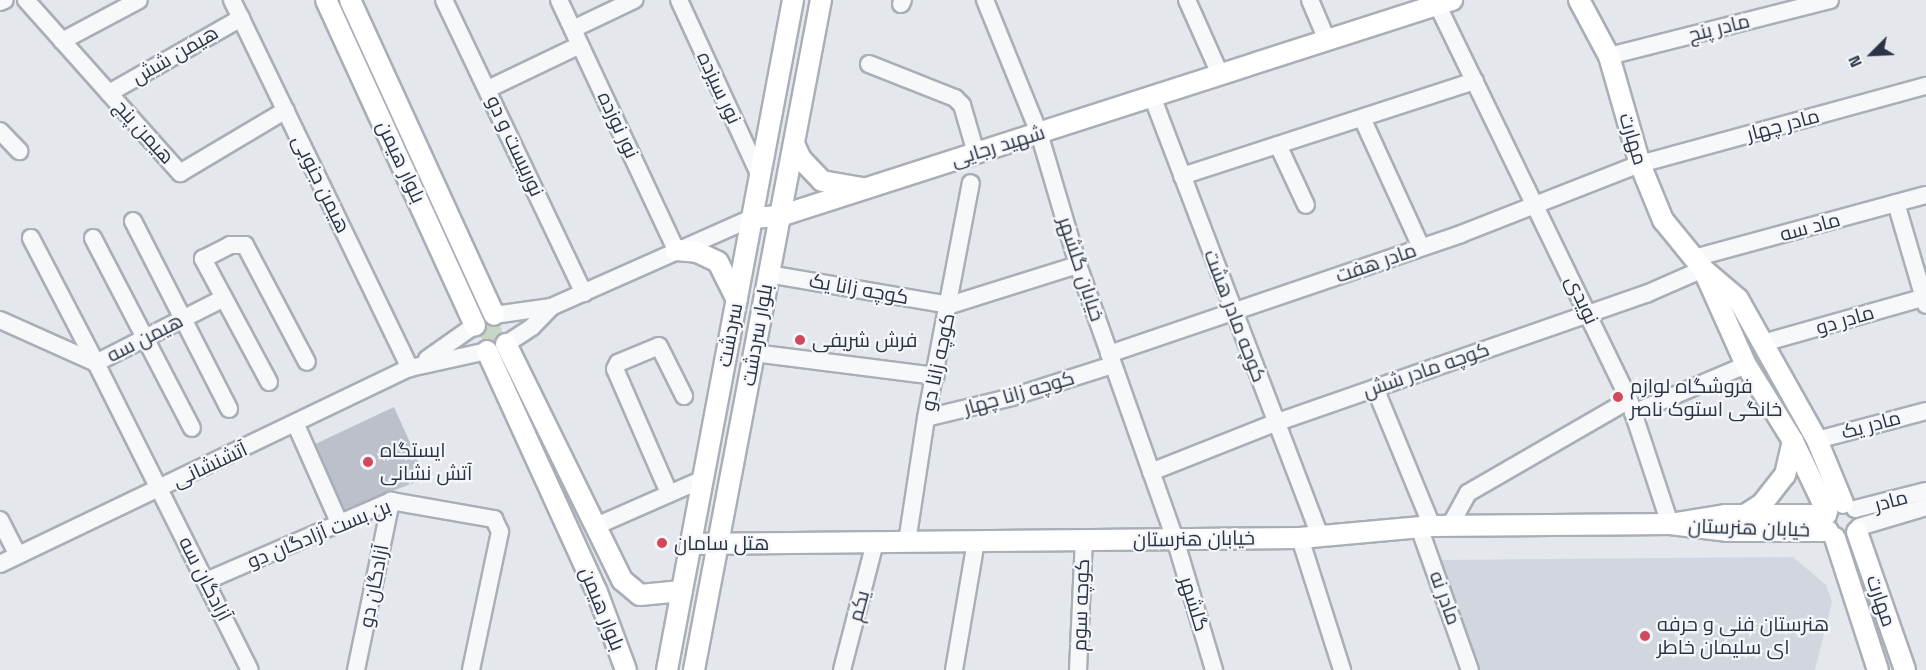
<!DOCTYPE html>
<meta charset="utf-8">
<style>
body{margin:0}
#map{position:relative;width:1926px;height:670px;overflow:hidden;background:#e4e7ec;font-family:"Space Grotesk",Cairo,sans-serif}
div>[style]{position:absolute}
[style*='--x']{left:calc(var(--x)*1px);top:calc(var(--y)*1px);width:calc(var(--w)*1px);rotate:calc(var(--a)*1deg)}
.built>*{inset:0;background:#d2d6de}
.green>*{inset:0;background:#c9d6c5}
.round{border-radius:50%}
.building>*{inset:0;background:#bbc0ca}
.roads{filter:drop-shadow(2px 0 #a9aeb7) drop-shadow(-2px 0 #a9aeb7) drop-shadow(0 2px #a9aeb7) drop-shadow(0 -2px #a9aeb7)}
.minor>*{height:16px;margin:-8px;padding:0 8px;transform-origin:8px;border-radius:8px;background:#f7f8fa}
.major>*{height:20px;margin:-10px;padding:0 10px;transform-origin:10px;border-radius:10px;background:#fff}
.dots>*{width:16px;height:16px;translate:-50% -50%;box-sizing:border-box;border:3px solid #f4f6f9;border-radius:50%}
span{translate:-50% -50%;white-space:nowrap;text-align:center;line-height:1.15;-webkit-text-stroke:4.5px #f4f6f9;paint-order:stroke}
.street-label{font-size:20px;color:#2b3445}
.poi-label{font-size:20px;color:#2b3445}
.left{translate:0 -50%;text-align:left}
.north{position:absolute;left:1842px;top:24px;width:60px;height:60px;-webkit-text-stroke:4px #f4f6f9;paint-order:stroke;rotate:246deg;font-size:16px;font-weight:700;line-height:24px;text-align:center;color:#2b3445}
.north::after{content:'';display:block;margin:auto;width:21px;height:27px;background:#2b3445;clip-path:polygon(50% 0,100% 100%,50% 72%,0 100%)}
</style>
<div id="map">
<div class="built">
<div style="clip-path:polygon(1793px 557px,1826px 585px,1832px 602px,1815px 670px,1480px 670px,1440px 560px)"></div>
</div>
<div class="green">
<div class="round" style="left:480px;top:322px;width:22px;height:22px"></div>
</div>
<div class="building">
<div style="clip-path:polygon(394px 407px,426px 478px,341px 511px,311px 446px)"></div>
</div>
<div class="roads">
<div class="minor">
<div style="--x:26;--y:0;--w:232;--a:48.3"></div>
<div style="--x:180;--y:173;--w:123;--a:-30.7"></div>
<div style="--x:232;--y:0;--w:409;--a:64.2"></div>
<div style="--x:444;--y:0;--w:325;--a:64.5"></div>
<div style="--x:559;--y:0;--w:276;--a:64.9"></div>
<div style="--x:679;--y:0;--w:194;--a:65.3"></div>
<div style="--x:985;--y:0;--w:144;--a:67.9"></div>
<div style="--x:1039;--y:133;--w:138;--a:73.5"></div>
<div style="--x:1078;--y:265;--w:291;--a:70.5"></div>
<div style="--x:1175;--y:539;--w:137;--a:73.4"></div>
<div style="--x:1187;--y:0;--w:81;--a:66"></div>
<div style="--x:1310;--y:0;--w:43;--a:67"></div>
<div style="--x:1435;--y:0;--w:445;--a:64.1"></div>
<div style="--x:1629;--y:400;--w:186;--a:150"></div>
<div style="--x:1468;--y:493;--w:37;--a:119"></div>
<div style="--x:0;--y:2;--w:5;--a:-22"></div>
<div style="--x:901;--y:4;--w:4;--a:-63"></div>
<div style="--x:573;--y:29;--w:68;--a:-25.4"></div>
<div style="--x:62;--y:41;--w:87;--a:-28"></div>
<div style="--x:1609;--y:56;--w:228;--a:-14.2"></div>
<div style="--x:869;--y:64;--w:92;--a:21.6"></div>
<div style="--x:955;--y:98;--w:10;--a:45"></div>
<div style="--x:962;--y:105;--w:50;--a:73.7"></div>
<div style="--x:488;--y:89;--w:102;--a:-25.6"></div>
<div style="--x:109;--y:93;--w:152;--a:-29.6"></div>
<div style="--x:1152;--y:96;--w:470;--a:69.1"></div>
<div style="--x:1362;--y:118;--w:142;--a:65.4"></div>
<div style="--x:0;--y:131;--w:28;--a:46"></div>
<div style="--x:1278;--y:145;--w:66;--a:65"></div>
<div style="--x:1182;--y:176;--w:308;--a:-18"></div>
<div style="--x:1896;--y:203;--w:106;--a:73.6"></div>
<div style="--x:133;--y:221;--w:211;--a:62.9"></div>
<div style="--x:93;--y:238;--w:214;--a:62.5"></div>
<div style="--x:1694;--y:258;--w:240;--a:-15.2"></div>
<div style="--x:768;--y:274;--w:185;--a:9.7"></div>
<div style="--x:950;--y:305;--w:134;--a:-17.4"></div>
<div style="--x:224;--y:298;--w:144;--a:153.1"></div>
<div style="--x:96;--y:363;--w:343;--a:63.4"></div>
<div style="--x:494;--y:315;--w:58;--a:-8"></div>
<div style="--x:551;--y:307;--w:220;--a:-23.9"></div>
<div style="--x:0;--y:320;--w:105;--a:24.1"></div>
<div style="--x:96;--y:363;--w:141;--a:-117.5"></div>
<div style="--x:1763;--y:343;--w:169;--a:-15.8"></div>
<div style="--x:506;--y:344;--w:31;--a:-33"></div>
<div style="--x:532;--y:327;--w:28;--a:-46"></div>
<div style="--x:754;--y:353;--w:183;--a:7.2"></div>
<div style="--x:1109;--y:354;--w:372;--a:-18.8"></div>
<div style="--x:1461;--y:234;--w:192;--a:-21.4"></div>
<div style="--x:1640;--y:164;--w:296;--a:-15.3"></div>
<div style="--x:427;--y:359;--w:59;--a:-35.3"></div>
<div style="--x:269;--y:382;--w:140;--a:-118.2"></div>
<div style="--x:203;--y:259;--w:30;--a:-27"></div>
<div style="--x:230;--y:245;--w:15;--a:0"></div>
<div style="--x:245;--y:245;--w:132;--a:62.1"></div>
<div style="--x:1375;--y:388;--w:149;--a:67.6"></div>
<div style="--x:1629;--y:400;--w:131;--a:71.7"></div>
<div style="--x:1633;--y:413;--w:123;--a:-23"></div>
<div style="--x:926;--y:418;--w:89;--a:-13.7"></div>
<div style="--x:1012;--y:397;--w:105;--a:-17.7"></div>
<div style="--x:296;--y:425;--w:106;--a:66.1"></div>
<div style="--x:1817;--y:440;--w:113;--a:-14.9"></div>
<div style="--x:1151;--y:472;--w:133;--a:-21.6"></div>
<div style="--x:1275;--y:423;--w:393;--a:-19.2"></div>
<div style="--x:1646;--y:294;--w:62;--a:-23.7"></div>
<div style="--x:669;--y:493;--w:135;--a:-113.5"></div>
<div style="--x:615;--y:369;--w:7;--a:-63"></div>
<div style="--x:618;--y:363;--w:44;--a:-22.5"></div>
<div style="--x:659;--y:346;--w:56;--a:63.4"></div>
<div style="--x:1855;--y:509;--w:73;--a:-14.2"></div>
<div style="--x:0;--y:520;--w:39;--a:63"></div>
<div style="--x:596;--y:526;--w:117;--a:-23.7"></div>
<div style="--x:1419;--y:527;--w:152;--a:70.4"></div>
<div style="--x:1859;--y:527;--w:70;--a:-16.6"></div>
<div style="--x:1300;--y:538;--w:139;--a:72.3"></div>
<div style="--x:907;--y:542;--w:125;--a:-81.3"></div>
<div style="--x:926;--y:418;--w:239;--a:-79.2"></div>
<div style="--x:0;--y:564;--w:454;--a:-25.6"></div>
<div style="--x:410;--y:368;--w:79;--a:-12.4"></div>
<div style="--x:206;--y:581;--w:202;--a:-23.4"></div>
<div style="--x:391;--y:501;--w:105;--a:9.9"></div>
<div style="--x:494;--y:519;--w:14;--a:65"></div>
<div style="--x:500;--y:532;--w:141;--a:101.9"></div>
<div style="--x:356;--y:670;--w:173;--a:-78.3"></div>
<div style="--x:842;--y:670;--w:132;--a:-75.5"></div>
<div style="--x:954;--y:670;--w:131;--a:-80.3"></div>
<div style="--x:1078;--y:670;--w:130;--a:-87.4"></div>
</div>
<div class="major">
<div style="--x:326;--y:0;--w:358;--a:65.4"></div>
<div style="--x:350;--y:0;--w:346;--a:65.4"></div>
<div style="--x:1579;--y:0;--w:64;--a:61.8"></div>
<div style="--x:1609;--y:56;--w:112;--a:74"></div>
<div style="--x:1640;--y:164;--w:61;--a:67.7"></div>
<div style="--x:1663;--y:220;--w:63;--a:50.8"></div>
<div style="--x:794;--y:144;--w:17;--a:65"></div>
<div style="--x:801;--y:159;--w:30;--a:46"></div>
<div style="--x:822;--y:181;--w:41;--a:9.9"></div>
<div style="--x:752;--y:218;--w:28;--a:-4"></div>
<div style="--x:780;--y:216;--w:706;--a:-17.82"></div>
<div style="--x:676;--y:250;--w:21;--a:5"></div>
<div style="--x:697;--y:252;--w:23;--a:25"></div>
<div style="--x:718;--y:262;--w:42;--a:63.4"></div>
<div style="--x:506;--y:344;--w:263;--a:63.8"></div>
<div style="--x:622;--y:580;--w:23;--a:40"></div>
<div style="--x:640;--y:595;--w:42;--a:-5.4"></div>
<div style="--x:487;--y:351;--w:265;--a:65.5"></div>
<div style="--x:597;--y:592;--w:83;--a:69.6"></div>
<div style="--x:1827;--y:512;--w:79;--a:-115.6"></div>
<div style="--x:1793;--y:441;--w:89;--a:-121.7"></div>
<div style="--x:1746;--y:365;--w:105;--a:-114.1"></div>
<div style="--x:1703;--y:269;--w:46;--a:40.6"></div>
<div style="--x:1738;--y:299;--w:162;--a:60.7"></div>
<div style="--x:1817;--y:440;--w:68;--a:67.6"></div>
<div style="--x:1745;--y:515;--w:20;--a:-33"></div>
<div style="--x:1762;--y:504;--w:37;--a:-52"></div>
<div style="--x:1785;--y:475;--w:35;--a:-77"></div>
<div style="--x:1826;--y:515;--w:101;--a:180"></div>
<div style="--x:1725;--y:515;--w:56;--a:170.7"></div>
<div style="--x:1670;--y:524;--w:57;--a:7"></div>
<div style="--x:1727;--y:531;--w:101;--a:0"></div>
<div style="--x:1857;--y:532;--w:146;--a:70.8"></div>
<div style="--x:1835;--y:538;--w:139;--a:72"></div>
<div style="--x:691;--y:544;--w:609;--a:-0.56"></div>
<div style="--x:1300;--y:538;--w:133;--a:-5.2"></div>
<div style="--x:1432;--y:526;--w:238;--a:-0.5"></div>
<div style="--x:667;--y:670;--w:682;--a:-79.35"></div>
<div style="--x:694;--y:670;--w:682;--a:-79.27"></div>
</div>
</div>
<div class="dots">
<div style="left:800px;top:340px;background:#d1495b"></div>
<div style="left:1618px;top:397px;background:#d1495b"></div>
<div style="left:368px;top:462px;background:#d1495b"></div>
<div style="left:662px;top:543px;background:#d1495b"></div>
<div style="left:1645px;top:636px;background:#d1495b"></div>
</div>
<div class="street-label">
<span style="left:1719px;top:28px;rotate:-14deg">مادر پنج</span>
<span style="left:175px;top:55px;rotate:-30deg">هیمن شش</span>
<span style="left:719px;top:88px;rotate:65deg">نور سیزده</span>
<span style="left:618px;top:125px;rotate:65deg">نور نوزده</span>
<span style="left:1783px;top:125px;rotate:-15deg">مادر چهار</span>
<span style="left:144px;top:132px;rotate:48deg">هیمن پنج</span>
<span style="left:1633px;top:139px;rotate:73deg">مهارت</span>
<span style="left:515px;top:146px;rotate:65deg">نوربیست و دو</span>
<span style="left:998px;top:146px;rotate:-17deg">شهید رجایی</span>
<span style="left:401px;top:162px;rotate:65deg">بلوار هیمن</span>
<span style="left:321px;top:184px;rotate:64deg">هیمن جنوبی</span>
<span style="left:1810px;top:227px;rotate:-15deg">ماد سه</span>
<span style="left:1376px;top:263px;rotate:-19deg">مادر هفت</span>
<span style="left:1081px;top:269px;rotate:72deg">خیابان گلشهر</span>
<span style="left:859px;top:289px;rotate:10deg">کوچه زانا یک</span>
<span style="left:1582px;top:300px;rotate:65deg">نویدی</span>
<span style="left:1235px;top:316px;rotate:69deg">کوچه مادر هشت</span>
<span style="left:1845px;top:320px;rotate:-16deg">مادر دو</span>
<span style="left:730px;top:335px;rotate:-79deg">سردشت</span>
<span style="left:757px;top:335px;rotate:-80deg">بلوار سردشت</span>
<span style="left:145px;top:338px;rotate:-27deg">هیمن سه</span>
<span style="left:938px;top:362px;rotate:-78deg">کوچه زانا دو</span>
<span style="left:1426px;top:370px;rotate:-19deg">کوچه مادر شش</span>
<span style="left:1019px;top:393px;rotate:-16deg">کوچه زانا چهار</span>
<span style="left:1871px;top:425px;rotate:-15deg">مادر یک</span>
<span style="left:210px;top:465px;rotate:-25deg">آتشنشانی</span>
<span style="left:1891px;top:501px;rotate:-15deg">مادر</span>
<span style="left:1749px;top:528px;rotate:2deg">خیابان هنرستان</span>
<span style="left:319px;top:534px;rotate:-22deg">بن بست آزادگان دو</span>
<span style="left:1194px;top:539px;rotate:-1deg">خیابان هنرستان</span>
<span style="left:205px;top:579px;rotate:63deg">آزادگان سه</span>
<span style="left:374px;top:586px;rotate:-79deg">آزادگان دو</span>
<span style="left:1445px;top:598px;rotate:70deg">مادر نه</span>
<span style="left:1881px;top:601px;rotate:71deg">مهارت</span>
<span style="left:1194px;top:604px;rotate:73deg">گلشهر</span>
<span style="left:1081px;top:605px;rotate:-88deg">کوچه سوم</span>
<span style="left:859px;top:606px;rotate:-75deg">یکم</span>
<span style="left:602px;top:609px;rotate:68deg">بلوار هیمن</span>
</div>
<div class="poi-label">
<span class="left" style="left:812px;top:340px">فرش شریفی</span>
<span class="left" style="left:1630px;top:398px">فروشگاه لوازم<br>خانگى استوک ناصر</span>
<span class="left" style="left:380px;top:462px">ایستگاه<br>آتش نشانی</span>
<span class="left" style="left:674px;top:543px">هتل سامان</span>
<span class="left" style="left:1657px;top:636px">هنرستان فنی و حرفه<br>ای سلیمان خاطر</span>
</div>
<div class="north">N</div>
</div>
